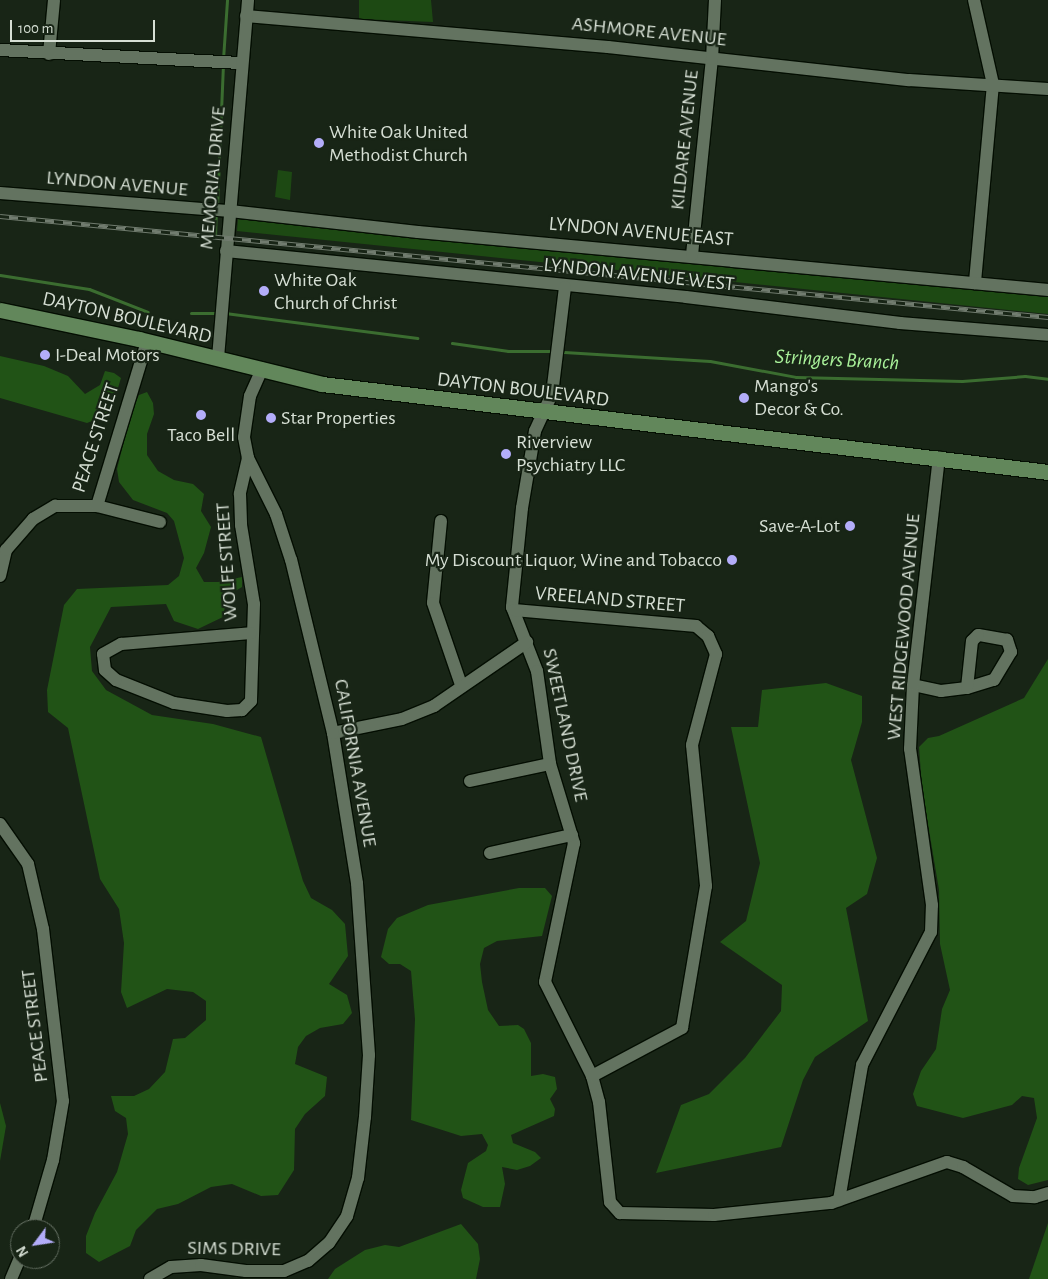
<!DOCTYPE html>
<style>
body{margin:0}
#map{position:relative;width:1048px;height:1279px;overflow:hidden;background:#182516;font-family:"Alegreya Sans",sans-serif}
div>[style]{position:absolute}
[style*='--x']{left:calc(var(--x)*1px);top:calc(var(--y)*1px);width:calc(var(--w)*1px);rotate:calc(var(--a)*1deg)}
.green>*{inset:0;background:#1d4913}
.forest>*{inset:0;background:#215316}
.stream>*{height:3px;margin:-1.5px;padding:0 1.5px;transform-origin:1.5px;border-radius:1.5px;background:#3b6d30}
.roads{filter:drop-shadow(1px 0 #040e02) drop-shadow(-1px 0 #040e02) drop-shadow(0 1px #040e02) drop-shadow(0 -1px #040e02)}
.minor>*{height:12px;margin:-6px;padding:0 6px;transform-origin:6px;border-radius:6px;background:#637360}
.major>*{height:15px;margin:-7.5px;padding:0 7.5px;transform-origin:7.5px;border-radius:7.5px;background:#62875b}
.rail>*{height:5px;margin-top:-2.5px;transform-origin:0;background:repeating-linear-gradient(90deg,#182516 0 9px,#717c6f 0 18px);box-sizing:border-box;border-block:1px solid #717c6f}
.dots>*{width:14px;height:14px;translate:-50% -50%;box-sizing:border-box;border:2px solid #182516;border-radius:50%}
span{translate:-50% -50%;white-space:nowrap;text-align:center;line-height:1.15;-webkit-text-stroke:4.5px #182516;paint-order:stroke}
.street-label{font-size:20px;color:#d6dfd4}
.poi-label{font-size:20px;color:#d6dfd4}
.left{translate:0 -50%;text-align:left}
.right{translate:-100% -50%;text-align:right}
.water-label{font-size:21px;color:#a9f19a;font-style:italic}
.north{position:absolute;left:10px;top:1219px;width:50px;height:50px;box-sizing:border-box;background:#182516;border:1px solid #646f62;border-radius:50%;rotate:239deg;font-size:14px;font-weight:700;line-height:20px;text-align:center;color:#d6dfd4}
.north::after{content:'';display:block;margin:auto;width:18px;height:22px;background:#b3adf9;clip-path:polygon(50% 0,100% 100%,50% 72%,0 100%)}
.scale{position:absolute;left:10px;top:20px;width:145px;height:22px;box-sizing:border-box;border:2px solid #d6dfd4;border-top:0;padding-left:6px;font-size:15px;line-height:18px;white-space:nowrap;color:#d6dfd4;-webkit-text-stroke:4px #182516;paint-order:stroke}
</style>
<div id="map">
<div class="green">
<div style="clip-path:polygon(359px 0,431px 0,433px 22px,359px 19px)"></div>
<div style="clip-path:polygon(278px 170px,292px 172px,290px 200px,275px 197px)"></div>
<div style="clip-path:polygon(238px 219px,1048px 296px,1048px 314px,237px 231px)"></div>
</div>
<div class="forest">
<div style="clip-path:polygon(0 356px,44px 366px,68px 376px,85px 394px,100px 385px,105px 371px,114px 373px,121px 378px,110px 414px,87px 423px,0 398px)"></div>
<div style="clip-path:polygon(147px 392px,153px 403px,154px 414px,147px 434px,147px 455px,158px 471px,174px 480px,193px 484px,204px 494px,201px 511px,211px 527px,204px 553px,196px 568px,204px 582px,218px 582px,242px 577px,242px 587px,227px 596px,223px 617px,198px 629px,174px 621px,166px 604px,111px 607px,90px 647px,92px 671px,106px 690px,152px 715px,213px 724px,261px 737px,303px 881px,311px 898px,332px 910px,345px 924px,348px 956px,329px 984px,347px 995px,352px 1013px,343px 1024px,320px 1028px,306px 1036px,298px 1047px,295px 1064px,327px 1077px,325px 1096px,305px 1114px,295px 1129px,294px 1170px,278px 1195px,261px 1196px,232px 1184px,211px 1187px,178px 1204px,157px 1209px,136px 1230px,130px 1246px,99px 1262px,86px 1253px,86px 1236px,95px 1213px,117px 1172px,128px 1134px,126px 1118px,115px 1111px,111px 1096px,134px 1096px,149px 1089px,165px 1072px,173px 1039px,185px 1038px,206px 1020px,206px 1001px,193px 992px,167px 989px,127px 1008px,121px 992px,124px 943px,119px 909px,100px 879px,68px 728px,48px 712px,47px 690px,64px 605px,77px 589px,168px 585px,179px 576px,184px 558px,174px 521px,167px 513px,133px 500px,119px 482px,117px 469px,132px 409px,139px 395px)"></div>
<div style="clip-path:polygon(1048px 659px,1048px 1180px,1028px 1185px,1018px 1179px,1019px 1168px,1037px 1118px,1034px 1098px,1022px 1096px,1012px 1105px,963px 1118px,917px 1106px,913px 1094px,921px 1071px,936px 1049px,942px 1009px,950px 990px,940px 944px,939px 890px,922px 788px,919px 747px,928px 738px,939px 736px,1024px 698px)"></div>
<div style="clip-path:polygon(826px 683px,862px 696px,862px 722px,851px 760px,877px 858px,867px 894px,846px 908px,868px 1021px,815px 1057px,803px 1080px,781px 1147px,656px 1173px,681px 1105px,709px 1094px,745px 1058px,781px 1011px,782px 985px,720px 942px,746px 921px,760px 863px,731px 727px,758px 727px,762px 690px)"></div>
<div style="clip-path:polygon(519px 888px,545px 888px,552px 896px,542px 936px,497px 941px,484px 948px,480px 964px,482px 982px,488px 1010px,499px 1026px,518px 1025px,524px 1029px,531px 1043px,531px 1076px,543px 1074px,555px 1077px,557px 1089px,550px 1099px,555px 1109px,554px 1116px,511px 1135px,513px 1143px,535px 1152px,541px 1158px,530px 1166px,517px 1170px,502px 1167px,505px 1184px,500px 1207px,483px 1207px,463px 1198px,461px 1190px,468px 1163px,486px 1151px,488px 1145px,482px 1134px,461px 1136px,411px 1120px,415px 1019px,411px 971px,400px 964px,389px 964px,381px 957px,388px 929px,397px 918px,428px 905px)"></div>
<div style="clip-path:polygon(0 1103px,6px 1126px,0 1161px)"></div>
<div style="clip-path:polygon(1048px 1223px,1048px 1279px,1029px 1279px)"></div>
<div style="clip-path:polygon(461px 1224px,478px 1244px,480px 1259px,476px 1279px,328px 1279px,335px 1269px,365px 1250px,385px 1245px,399px 1247px)"></div>
</div>
<div class="stream">
<div style="--x:223;--y:59;--w:59;--a:-86.1"></div>
<div style="--x:217;--y:207;--w:142;--a:-87.6"></div>
<div style="--x:215;--y:236;--w:23;--a:-88"></div>
<div style="--x:0;--y:275;--w:90;--a:8.9"></div>
<div style="--x:89;--y:289;--w:63;--a:21.3"></div>
<div style="--x:191;--y:313;--w:27;--a:0"></div>
<div style="--x:225;--y:313;--w:194;--a:7.4"></div>
<div style="--x:452;--y:343;--w:57;--a:8.1"></div>
<div style="--x:508;--y:351;--w:44;--a:0"></div>
<div style="--x:564;--y:352;--w:146;--a:3.5"></div>
<div style="--x:710;--y:361;--w:87;--a:10.5"></div>
<div style="--x:796;--y:377;--w:166;--a:1.4"></div>
<div style="--x:962;--y:381;--w:63;--a:-4.5"></div>
<div style="--x:1025;--y:376;--w:23;--a:7"></div>
</div>
<div class="roads">
<div class="minor">
<div style="--x:974;--y:0;--w:86;--a:77.3"></div>
<div style="--x:993;--y:84;--w:200;--a:95.2"></div>
<div style="--x:246;--y:16;--w:363;--a:4.9"></div>
<div style="--x:608;--y:47;--w:303;--a:6.3"></div>
<div style="--x:909;--y:80;--w:139;--a:3.7"></div>
<div style="--x:0;--y:50;--w:241;--a:3.1"></div>
<div style="--x:49;--y:54;--w:54;--a:-84.7"></div>
<div style="--x:0;--y:193;--w:231;--a:4.5"></div>
<div style="--x:230;--y:211;--w:189;--a:6.4"></div>
<div style="--x:418;--y:232;--w:633;--a:5.26"></div>
<div style="--x:226;--y:251;--w:462;--a:5.7"></div>
<div style="--x:686;--y:297;--w:216;--a:6.9"></div>
<div style="--x:900;--y:323;--w:148;--a:4.6"></div>
<div style="--x:692;--y:255;--w:197;--a:-84.2"></div>
<div style="--x:712;--y:59;--w:59;--a:-87.1"></div>
<div style="--x:565;--y:287;--w:108;--a:96.9"></div>
<div style="--x:552;--y:394;--w:41;--a:114.7"></div>
<div style="--x:535;--y:431;--w:78;--a:99.6"></div>
<div style="--x:522;--y:508;--w:100;--a:95.8"></div>
<div style="--x:512;--y:607;--w:69;--a:68.7"></div>
<div style="--x:537;--y:671;--w:94;--a:82"></div>
<div style="--x:550;--y:764;--w:83;--a:73.1"></div>
<div style="--x:574;--y:843;--w:142;--a:101.8"></div>
<div style="--x:545;--y:982;--w:105;--a:63.4"></div>
<div style="--x:592;--y:1076;--w:27;--a:75"></div>
<div style="--x:599;--y:1102;--w:101;--a:83.7"></div>
<div style="--x:610;--y:1202;--w:15;--a:48"></div>
<div style="--x:620;--y:1213;--w:94;--a:1.2"></div>
<div style="--x:714;--y:1215;--w:118;--a:-5.9"></div>
<div style="--x:831;--y:1203;--w:123;--a:-19.5"></div>
<div style="--x:947;--y:1162;--w:17;--a:17"></div>
<div style="--x:963;--y:1167;--w:58;--a:30.1"></div>
<div style="--x:1013;--y:1196;--w:22;--a:3"></div>
<div style="--x:1035;--y:1197;--w:14;--a:-17"></div>
<div style="--x:218;--y:358;--w:359;--a:-85.2"></div>
<div style="--x:248;--y:458;--w:37;--a:103"></div>
<div style="--x:240;--y:494;--w:31;--a:88"></div>
<div style="--x:241;--y:525;--w:80;--a:80.7"></div>
<div style="--x:254;--y:604;--w:97;--a:91.8"></div>
<div style="--x:251;--y:701;--w:13;--a:135"></div>
<div style="--x:242;--y:710;--w:15;--a:176"></div>
<div style="--x:227;--y:711;--w:54;--a:-171.4"></div>
<div style="--x:174;--y:703;--w:62;--a:-158.4"></div>
<div style="--x:116;--y:680;--w:15;--a:-138"></div>
<div style="--x:105;--y:670;--w:16;--a:-97"></div>
<div style="--x:103;--y:654;--w:21;--a:-29"></div>
<div style="--x:121;--y:644;--w:130;--a:-4.8"></div>
<div style="--x:97;--y:506;--w:65;--a:14.3"></div>
<div style="--x:441;--y:521;--w:82;--a:95.6"></div>
<div style="--x:433;--y:603;--w:87;--a:71.1"></div>
<div style="--x:0;--y:576;--w:27;--a:-77"></div>
<div style="--x:6;--y:550;--w:41;--a:-48.9"></div>
<div style="--x:33;--y:519;--w:26;--a:-31"></div>
<div style="--x:55;--y:506;--w:42;--a:0"></div>
<div style="--x:97;--y:506;--w:172;--a:-73.1"></div>
<div style="--x:514;--y:610;--w:183;--a:5"></div>
<div style="--x:696;--y:626;--w:16;--a:40"></div>
<div style="--x:708;--y:636;--w:20;--a:66"></div>
<div style="--x:716;--y:654;--w:94;--a:104.8"></div>
<div style="--x:692;--y:745;--w:142;--a:84.3"></div>
<div style="--x:706;--y:886;--w:144;--a:99.6"></div>
<div style="--x:682;--y:1028;--w:102;--a:151.9"></div>
<div style="--x:913;--y:685;--w:29;--a:12"></div>
<div style="--x:941;--y:691;--w:26;--a:-7"></div>
<div style="--x:967;--y:688;--w:28;--a:-17"></div>
<div style="--x:994;--y:680;--w:33;--a:-59"></div>
<div style="--x:1011;--y:652;--w:13;--a:-108"></div>
<div style="--x:1007;--y:640;--w:29;--a:-170"></div>
<div style="--x:978;--y:635;--w:8;--a:135"></div>
<div style="--x:972;--y:641;--w:47;--a:96.1"></div>
<div style="--x:333;--y:733;--w:70;--a:-11.5"></div>
<div style="--x:402;--y:719;--w:35;--a:-22"></div>
<div style="--x:434;--y:706;--w:113;--a:-34.5"></div>
<div style="--x:470;--y:781;--w:82;--a:-12"></div>
<div style="--x:0;--y:824;--w:49;--a:55"></div>
<div style="--x:28;--y:864;--w:67;--a:77"></div>
<div style="--x:43;--y:929;--w:173;--a:83.4"></div>
<div style="--x:63;--y:1101;--w:60;--a:99.6"></div>
<div style="--x:53;--y:1160;--w:72;--a:106.2"></div>
<div style="--x:490;--y:853;--w:84;--a:-12.4"></div>
<div style="--x:839;--y:1200;--w:137;--a:-80.3"></div>
<div style="--x:862;--y:1065;--w:150;--a:-62.6"></div>
<div style="--x:931;--y:932;--w:27;--a:-88"></div>
<div style="--x:932;--y:905;--w:158;--a:-98"></div>
<div style="--x:910;--y:749;--w:64;--a:-87.3"></div>
<div style="--x:913;--y:685;--w:229;--a:-83.5"></div>
<div style="--x:11;--y:1279;--w:23;--a:-67"></div>
<div style="--x:150;--y:1279;--w:24;--a:-30"></div>
<div style="--x:171;--y:1267;--w:30;--a:-4"></div>
<div style="--x:201;--y:1265;--w:45;--a:7.6"></div>
<div style="--x:246;--y:1271;--w:38;--a:0"></div>
<div style="--x:284;--y:1271;--w:26;--a:-23"></div>
<div style="--x:308;--y:1261;--w:28;--a:-41"></div>
<div style="--x:329;--y:1243;--w:32;--a:-56"></div>
<div style="--x:347;--y:1216;--w:40;--a:-74"></div>
<div style="--x:358;--y:1178;--w:61;--a:-83.5"></div>
<div style="--x:365;--y:1117;--w:62;--a:-86.3"></div>
<div style="--x:369;--y:1055;--w:172;--a:-94"></div>
<div style="--x:357;--y:883;--w:152;--a:-99.1"></div>
<div style="--x:333;--y:733;--w:178;--a:-103.6"></div>
<div style="--x:291;--y:560;--w:48;--a:-108.1"></div>
<div style="--x:276;--y:514;--w:63;--a:-116.6"></div>
<div style="--x:248;--y:458;--w:21;--a:-101"></div>
<div style="--x:244;--y:437;--w:41;--a:-81.7"></div>
<div style="--x:250;--y:396;--w:30;--a:-66"></div>
</div>
<div class="major">
<div style="--x:0;--y:310;--w:142;--a:11.8"></div>
<div style="--x:139;--y:339;--w:188;--a:13.8"></div>
<div style="--x:322;--y:384;--w:731;--a:6.91"></div>
</div>
</div>
<div class="rail">
<div style="--x:0;--y:216;--w:1053;--a:5.5"></div>
</div>
<div class="dots">
<div style="left:319px;top:143px;background:#b3adf9"></div>
<div style="left:264px;top:291px;background:#b3adf9"></div>
<div style="left:45px;top:355px;background:#b3adf9"></div>
<div style="left:744px;top:398px;background:#b3adf9"></div>
<div style="left:201px;top:415px;background:#b3adf9"></div>
<div style="left:271px;top:418px;background:#b3adf9"></div>
<div style="left:506px;top:454px;background:#b3adf9"></div>
<div style="left:850px;top:526px;background:#b3adf9"></div>
<div style="left:732px;top:560px;background:#b3adf9"></div>
</div>
<div class="street-label">
<span style="left:649px;top:32px;rotate:6deg">ASHMORE AVENUE</span>
<span style="left:685px;top:140px;rotate:-84deg">KILDARE AVENUE</span>
<span style="left:213px;top:178px;rotate:-85deg">MEMORIAL DRIVE</span>
<span style="left:117px;top:184px;rotate:5deg">LYNDON AVENUE</span>
<span style="left:641px;top:232px;rotate:5deg">LYNDON AVENUE EAST</span>
<span style="left:639px;top:275px;rotate:6deg">LYNDON AVENUE WEST</span>
<span style="left:127px;top:318px;rotate:13deg">DAYTON BOULEVARD</span>
<span style="left:523px;top:390px;rotate:7deg">DAYTON BOULEVARD</span>
<span style="left:96px;top:438px;rotate:-72deg">PEACE STREET</span>
<span style="left:227px;top:562px;rotate:-94deg">WOLFE STREET</span>
<span style="left:610px;top:600px;rotate:5deg">VREELAND STREET</span>
<span style="left:904px;top:627px;rotate:-85deg">WEST RIDGEWOOD AVENUE</span>
<span style="left:565px;top:725px;rotate:78deg">SWEETLAND DRIVE</span>
<span style="left:355px;top:763px;rotate:80deg">CALIFORNIA AVENUE</span>
<span style="left:35px;top:1026px;rotate:-97deg">PEACE STREET</span>
<span style="left:234px;top:1249px;rotate:1deg">SIMS DRIVE</span>
</div>
<div class="poi-label">
<span class="left" style="left:329px;top:144px">White Oak United<br>Methodist Church</span>
<span class="left" style="left:274px;top:292px">White Oak<br>Church of Christ</span>
<span class="left" style="left:55px;top:355px">I-Deal Motors</span>
<span class="left" style="left:754px;top:398px">Mango's<br>Decor &amp; Co.</span>
<span class="left" style="left:281px;top:418px">Star Properties</span>
<span style="left:201px;top:435px">Taco Bell</span>
<span class="left" style="left:516px;top:454px">Riverview<br>Psychiatry LLC</span>
<span class="right" style="left:840px;top:526px">Save-A-Lot</span>
<span class="right" style="left:722px;top:560px">My Discount Liquor, Wine and Tobacco</span>
</div>
<div class="water-label">
<span style="left:837px;top:360px;rotate:3deg">Stringers Branch</span>
</div>
<div class="north">N</div>
<div class="scale">100 m</div>
</div>
